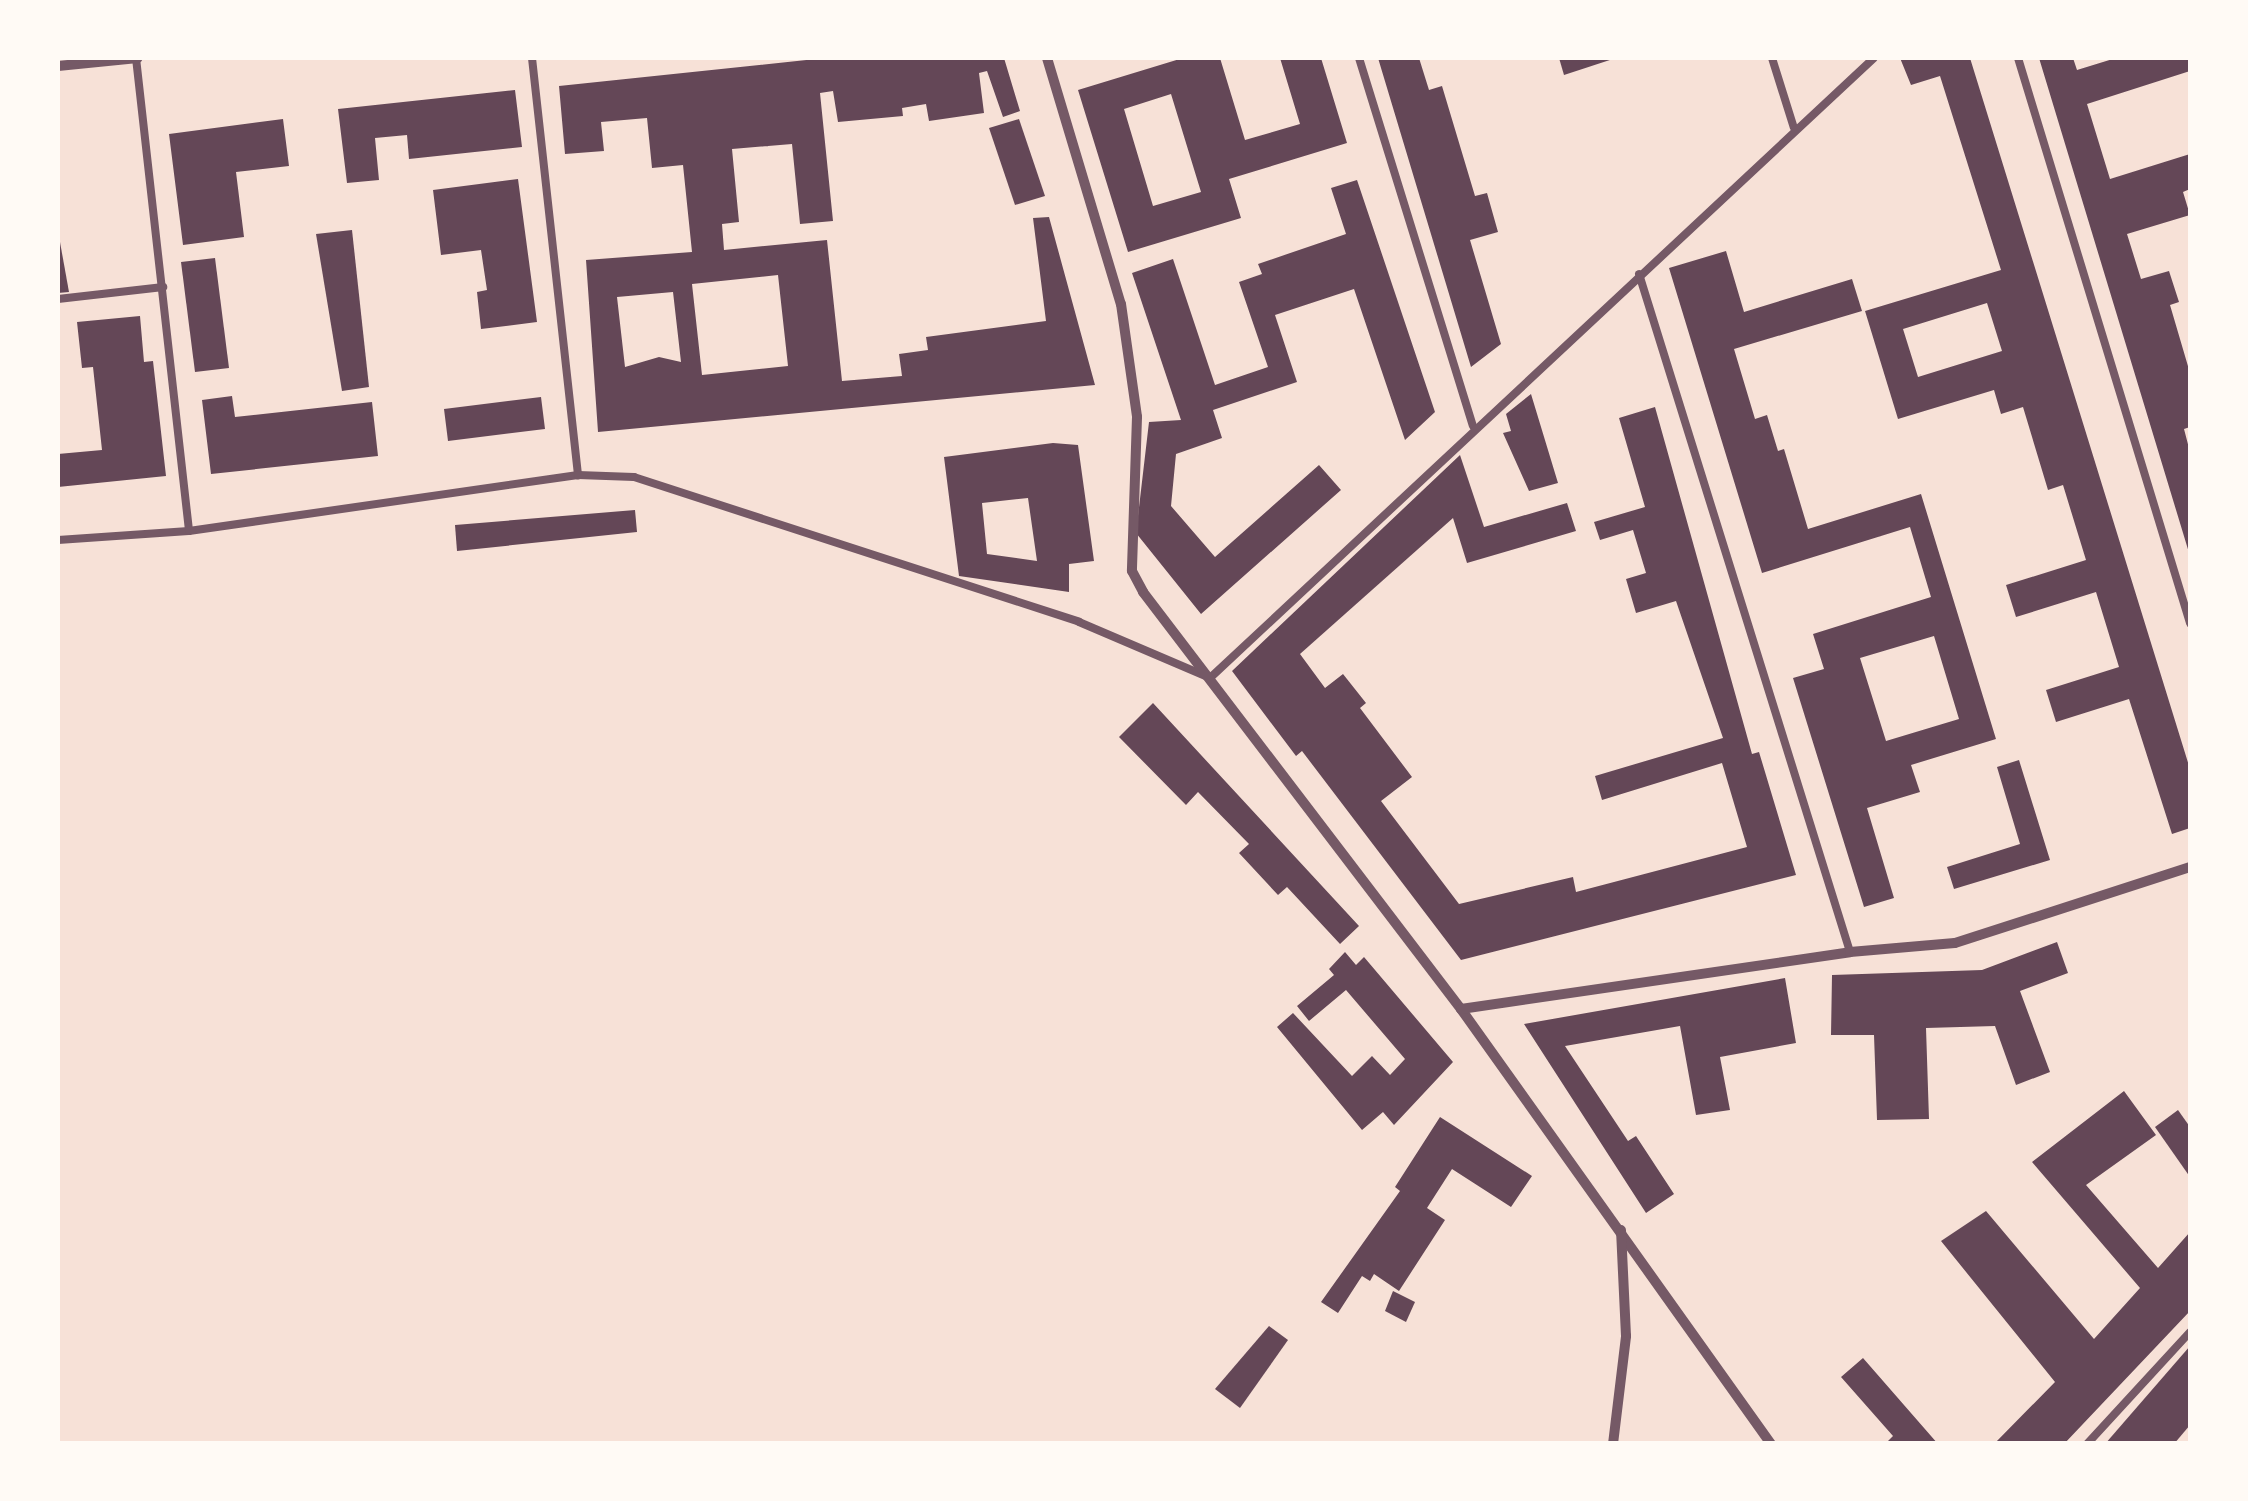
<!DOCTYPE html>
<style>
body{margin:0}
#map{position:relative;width:2248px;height:1501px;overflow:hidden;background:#f7e1d7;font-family:"PT Sans",sans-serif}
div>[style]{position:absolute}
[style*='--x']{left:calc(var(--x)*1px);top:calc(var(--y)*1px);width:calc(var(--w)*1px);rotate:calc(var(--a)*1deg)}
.building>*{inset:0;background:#644757}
.service>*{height:8px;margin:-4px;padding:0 4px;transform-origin:4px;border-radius:4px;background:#755966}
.minor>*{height:10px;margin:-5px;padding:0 5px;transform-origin:5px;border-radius:5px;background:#755966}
span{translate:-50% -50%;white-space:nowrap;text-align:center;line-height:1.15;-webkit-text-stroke:10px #fffaf5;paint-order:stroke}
.frame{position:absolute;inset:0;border:60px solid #fffaf5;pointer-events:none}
</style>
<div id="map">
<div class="building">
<div style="clip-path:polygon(evenodd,825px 58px,1004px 58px,1020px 111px,1003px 117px,987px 71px,979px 73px,984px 113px,929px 121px,926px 104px,902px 108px,903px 116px,838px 122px,833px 91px,820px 93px,833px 221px,800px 224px,792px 144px,732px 149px,739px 222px,722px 224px,724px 250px,827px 240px,842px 381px,902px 376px,899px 354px,928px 350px,926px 337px,1046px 321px,1033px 218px,1049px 217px,1095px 385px,598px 432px,586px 260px,692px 252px,683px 165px,652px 168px,647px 118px,601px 122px,604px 151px,565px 154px,559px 86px,825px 58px,778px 275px,788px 366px,702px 375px,692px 284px,778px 275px,825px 58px,673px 292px,681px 362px,659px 357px,625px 367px,617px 297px,673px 292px)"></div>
<div style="clip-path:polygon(evenodd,1183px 58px,1220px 58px,1245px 140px,1300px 124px,1280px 58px,1321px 58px,1347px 143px,1229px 179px,1241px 218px,1128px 252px,1078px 90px,1183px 58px,1171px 94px,1201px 192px,1153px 206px,1124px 109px,1171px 94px)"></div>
<div style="clip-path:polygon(1378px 58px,1419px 58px,1429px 90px,1442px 86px,1475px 196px,1487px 193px,1498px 232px,1470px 240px,1501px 344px,1471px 367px)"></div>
<div style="clip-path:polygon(1559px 58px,1616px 58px,1564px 75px)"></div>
<div style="clip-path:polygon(evenodd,1900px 58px,1970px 58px,2190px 769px,2190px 828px,2172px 834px,2129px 699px,2056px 722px,2046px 690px,2119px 667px,2096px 592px,2016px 617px,2006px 585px,2086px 560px,2063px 485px,2048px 490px,2023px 407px,2001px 414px,1994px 390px,1898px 419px,1865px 311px,2001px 270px,1940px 76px,1911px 85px,1900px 58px,1987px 303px,2002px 351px,1918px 377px,1903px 329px,1987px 303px)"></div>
<div style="clip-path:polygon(2039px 58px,2073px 58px,2077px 70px,2116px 58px,2190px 58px,2190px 71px,2087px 104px,2110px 179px,2190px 154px,2190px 189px,2183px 192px,2190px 215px,2127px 234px,2141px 279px,2169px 271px,2179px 302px,2170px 305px,2190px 373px,2190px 427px,2184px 429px,2190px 452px,2190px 556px)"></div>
<div style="clip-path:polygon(515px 90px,522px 147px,409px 159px,407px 135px,375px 138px,379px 180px,347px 183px,338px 109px)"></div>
<div style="clip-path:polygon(283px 119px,289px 166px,236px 172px,244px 237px,183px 245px,169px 134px)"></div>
<div style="clip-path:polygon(1019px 119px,1045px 196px,1015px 205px,989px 128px)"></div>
<div style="clip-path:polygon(518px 179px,537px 322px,481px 329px,477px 292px,487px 290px,481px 250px,441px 255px,433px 190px)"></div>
<div style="clip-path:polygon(1357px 180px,1435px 412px,1405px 440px,1354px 289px,1275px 315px,1297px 382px,1213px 410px,1222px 438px,1176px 454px,1171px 506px,1215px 557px,1319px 465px,1341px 490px,1201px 614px,1136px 533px,1149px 422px,1181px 420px,1132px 273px,1173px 259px,1215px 385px,1268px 367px,1239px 282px,1262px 274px,1258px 264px,1346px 234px,1331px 188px)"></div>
<div style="clip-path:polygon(352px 230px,369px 387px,342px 391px,316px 234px)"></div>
<div style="clip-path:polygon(58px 231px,69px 292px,58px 293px)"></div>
<div style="clip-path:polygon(evenodd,1726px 251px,1744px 312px,1852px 279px,1862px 311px,1734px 349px,1755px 419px,1767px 415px,1778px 451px,1784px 449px,1808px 529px,1921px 494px,1996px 739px,1911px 765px,1920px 792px,1867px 808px,1894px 898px,1864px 907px,1793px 678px,1824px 669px,1813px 634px,1931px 597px,1910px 527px,1762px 573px,1669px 268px,1726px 251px,1934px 636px,1959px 719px,1886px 741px,1860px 658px,1934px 636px)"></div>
<div style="clip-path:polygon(215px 258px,229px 368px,195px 372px,181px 262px)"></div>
<div style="clip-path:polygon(140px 316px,144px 362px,153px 361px,166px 476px,58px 487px,58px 454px,102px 450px,93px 367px,82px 368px,77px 322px)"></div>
<div style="clip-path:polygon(1531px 394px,1558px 483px,1529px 491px,1503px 433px,1511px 431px,1506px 414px)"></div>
<div style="clip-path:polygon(232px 396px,235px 417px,372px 402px,378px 456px,211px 474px,202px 400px)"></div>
<div style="clip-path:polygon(541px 397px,545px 429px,448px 441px,444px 409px)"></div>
<div style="clip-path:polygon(1655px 407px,1752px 754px,1759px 752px,1796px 875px,1461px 960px,1302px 751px,1296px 756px,1232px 671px,1460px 455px,1484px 527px,1567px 503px,1576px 531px,1467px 563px,1453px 518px,1300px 654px,1325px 688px,1343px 674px,1366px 703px,1360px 708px,1412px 777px,1381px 801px,1459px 904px,1573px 877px,1576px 892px,1747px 847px,1722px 763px,1602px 800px,1595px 776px,1723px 738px,1676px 601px,1636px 613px,1626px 579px,1646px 573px,1633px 530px,1600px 540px,1594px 522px,1645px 507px,1619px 418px)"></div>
<div style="clip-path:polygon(evenodd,1053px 443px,1078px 445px,1094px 561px,1069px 564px,1069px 592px,959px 576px,944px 457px,1053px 443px,1028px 498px,1037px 561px,987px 554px,982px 503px,1028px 498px)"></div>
<div style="clip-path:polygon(635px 510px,637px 532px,457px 551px,455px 525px)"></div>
<div style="clip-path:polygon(1153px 703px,1359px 926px,1340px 944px,1287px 887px,1278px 895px,1239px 853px,1249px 844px,1198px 792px,1186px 805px,1119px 737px)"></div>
<div style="clip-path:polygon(2019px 760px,2050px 860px,1954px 889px,1947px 867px,2020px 844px,1997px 767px)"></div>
<div style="clip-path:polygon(2057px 942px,2068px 973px,2020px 991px,2050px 1072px,2016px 1085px,1995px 1026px,1926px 1028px,1929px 1119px,1877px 1120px,1874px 1035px,1831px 1035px,1832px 975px,1982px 970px)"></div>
<div style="clip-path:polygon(1345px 952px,1356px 965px,1364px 957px,1453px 1062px,1394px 1125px,1383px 1112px,1362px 1130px,1277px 1027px,1293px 1013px,1352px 1076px,1372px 1056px,1390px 1075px,1405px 1059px,1346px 990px,1309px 1021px,1297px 1006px,1334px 975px,1329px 969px)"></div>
<div style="clip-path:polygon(1785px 978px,1796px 1043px,1720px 1057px,1730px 1110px,1696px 1115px,1680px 1026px,1565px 1046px,1628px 1141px,1636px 1136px,1674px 1194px,1646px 1213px,1524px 1024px)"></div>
<div style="clip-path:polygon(2124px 1091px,2156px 1135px,2086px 1185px,2158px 1268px,2190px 1232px,2190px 1311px,2064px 1444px,1994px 1444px,2055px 1382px,1941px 1241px,1986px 1211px,2094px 1339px,2140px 1288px,2032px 1162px)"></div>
<div style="clip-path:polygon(2178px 1110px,2190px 1127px,2190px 1177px,2155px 1127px)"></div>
<div style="clip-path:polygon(1440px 1117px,1532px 1176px,1511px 1207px,1452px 1169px,1427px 1208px,1445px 1220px,1399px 1291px,1374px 1274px,1370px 1281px,1362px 1276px,1338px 1313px,1321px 1302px,1400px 1191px,1395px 1187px)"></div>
<div style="clip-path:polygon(1393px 1291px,1415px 1302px,1406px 1322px,1385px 1311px)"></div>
<div style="clip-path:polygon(1269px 1326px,1288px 1340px,1240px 1408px,1215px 1389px)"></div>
<div style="clip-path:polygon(2190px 1346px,2190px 1425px,2174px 1444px,2105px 1444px)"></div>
<div style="clip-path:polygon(1863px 1358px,1938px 1444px,1885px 1444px,1893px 1436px,1841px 1377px)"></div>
</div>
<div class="service">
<div style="--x:136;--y:58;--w:476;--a:83.6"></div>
<div style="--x:532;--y:58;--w:420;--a:83.7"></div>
<div style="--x:1359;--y:58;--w:385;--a:72.8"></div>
<div style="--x:1772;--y:58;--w:73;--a:72.6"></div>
<div style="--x:2018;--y:58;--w:591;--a:73.07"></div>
<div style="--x:1639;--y:274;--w:710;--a:72.71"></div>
<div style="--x:58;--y:299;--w:106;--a:-6.5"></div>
<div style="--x:58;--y:540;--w:131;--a:-3.9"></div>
<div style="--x:189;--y:531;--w:393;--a:-8.2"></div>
<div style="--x:578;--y:475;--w:56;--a:2"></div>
<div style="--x:634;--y:477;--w:468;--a:18"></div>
<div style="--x:1079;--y:622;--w:142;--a:23.1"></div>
<div style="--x:1210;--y:678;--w:908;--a:-43.04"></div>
<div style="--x:2087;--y:1444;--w:152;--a:-47.4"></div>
</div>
<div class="minor">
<div style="--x:1047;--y:58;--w:257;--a:73.3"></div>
<div style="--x:1121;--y:304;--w:114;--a:81.9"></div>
<div style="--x:1137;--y:417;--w:154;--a:91.9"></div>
<div style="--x:1132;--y:571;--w:24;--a:62"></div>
<div style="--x:1143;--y:592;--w:524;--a:52.67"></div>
<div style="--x:1461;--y:1009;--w:534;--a:54.52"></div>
<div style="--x:58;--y:66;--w:80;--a:-5.7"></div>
<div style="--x:1461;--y:1009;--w:393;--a:-8.3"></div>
<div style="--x:1850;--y:952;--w:105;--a:-4.9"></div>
<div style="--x:1955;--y:943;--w:247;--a:-17.9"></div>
<div style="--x:1613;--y:1444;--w:109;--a:-83.1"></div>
<div style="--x:1626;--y:1336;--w:106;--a:-92.7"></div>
</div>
<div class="frame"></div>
</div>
